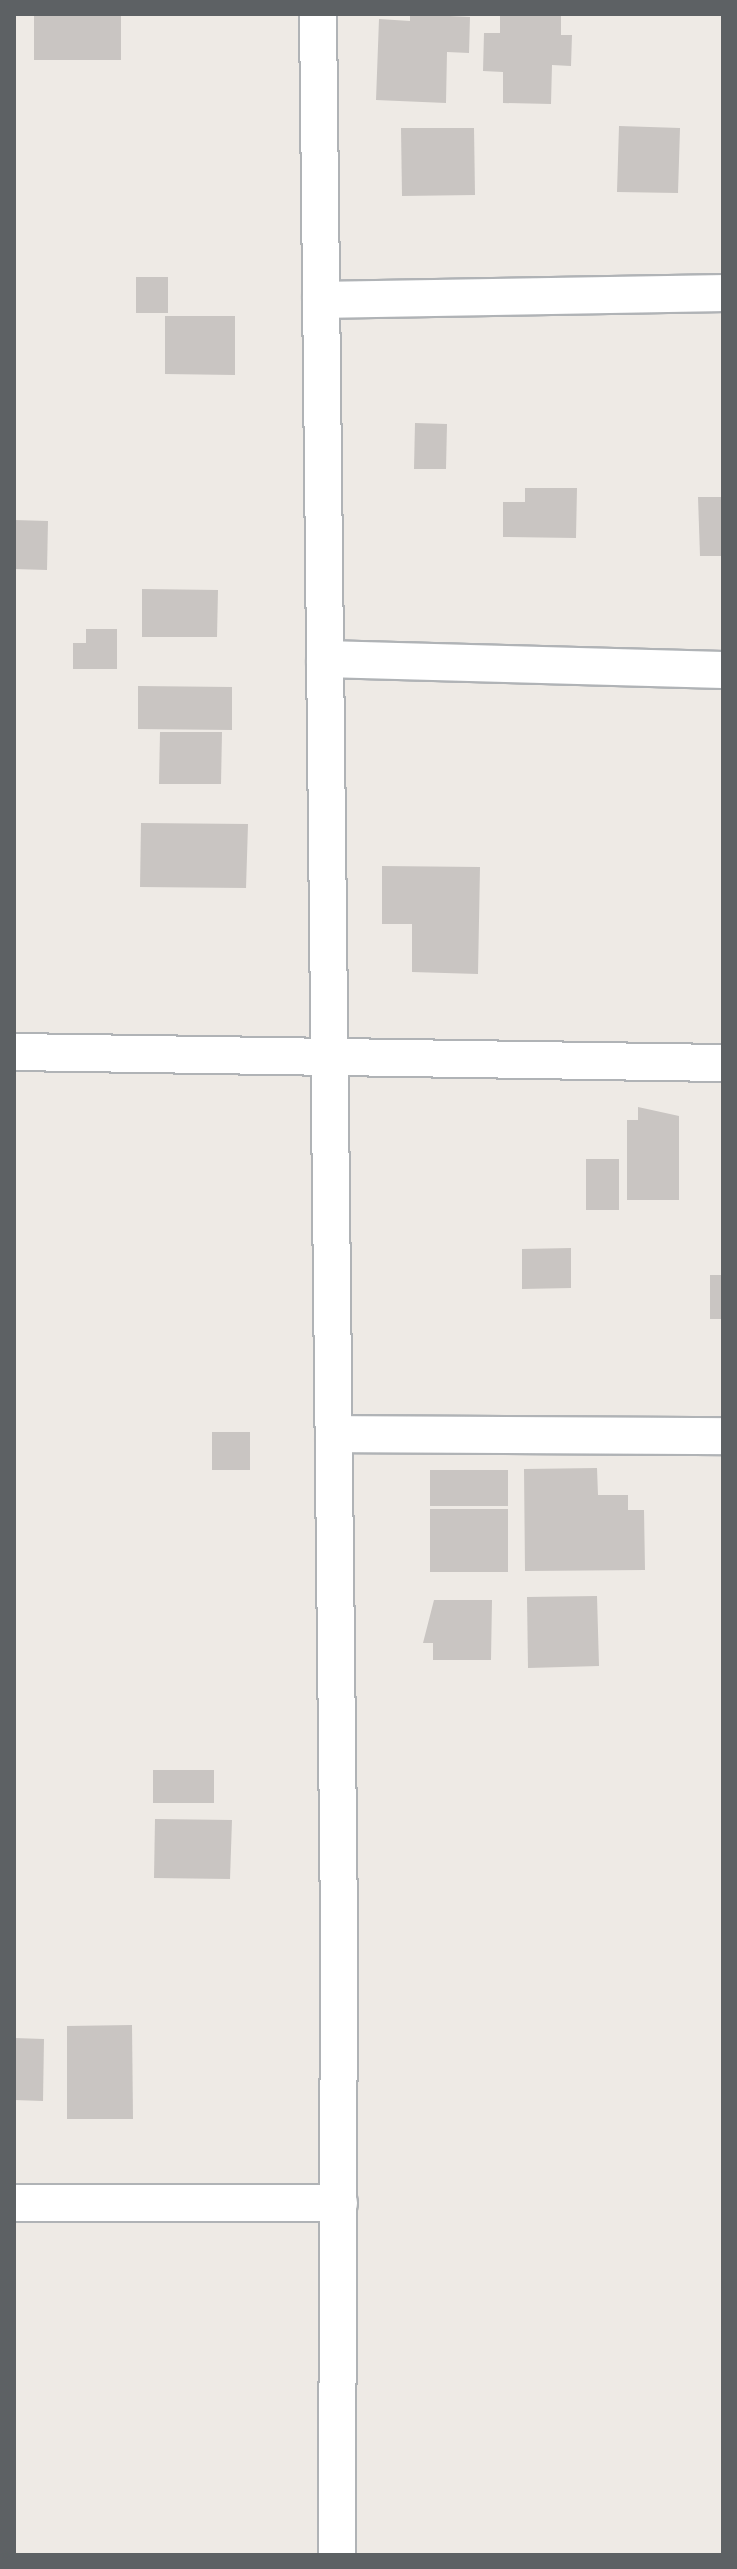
<!DOCTYPE html>
<style>
body{margin:0}
#map{position:relative;width:737px;height:2569px;overflow:hidden;background:#eeeae5;font-family:"Golos Text",sans-serif}
div>[style]{position:absolute}
[style*='--x']{left:calc(var(--x)*1px);top:calc(var(--y)*1px);width:calc(var(--w)*1px);rotate:calc(var(--a)*1deg)}
.building>*{inset:0;background:#c9c5c2}
.roads{filter:drop-shadow(2px 0 #b0b3b6) drop-shadow(-2px 0 #b0b3b6) drop-shadow(0 2px #b0b3b6) drop-shadow(0 -2px #b0b3b6)}
.minor>*{height:36px;margin:-18px;padding:0 18px;transform-origin:18px;border-radius:18px;background:#fff}
span{translate:-50% -50%;white-space:nowrap;text-align:center;line-height:1.15;-webkit-text-stroke:7px #fff;paint-order:stroke}
.frame{position:absolute;inset:0;border:16px solid #5d6164;pointer-events:none}
</style>
<div id="map">
<div class="building">
<div style="clip-path:polygon(34px 14px,121px 14px,121px 60px,34px 60px)"></div>
<div style="clip-path:polygon(410px 14px,470px 17px,469px 53px,447px 52px,446px 103px,376px 100px,379px 19px,410px 21px)"></div>
<div style="clip-path:polygon(500px 14px,561px 14px,561px 35px,572px 35px,571px 66px,552px 65px,551px 104px,503px 103px,503px 72px,483px 71px,484px 33px,500px 33px)"></div>
<div style="clip-path:polygon(619px 126px,680px 128px,678px 193px,617px 192px)"></div>
<div style="clip-path:polygon(401px 128px,474px 128px,475px 195px,402px 196px)"></div>
<div style="clip-path:polygon(136px 277px,168px 277px,168px 313px,136px 313px)"></div>
<div style="clip-path:polygon(165px 316px,235px 316px,235px 375px,165px 374px)"></div>
<div style="clip-path:polygon(415px 423px,447px 424px,446px 469px,414px 469px)"></div>
<div style="clip-path:polygon(525px 488px,577px 488px,576px 538px,503px 537px,503px 502px,525px 502px)"></div>
<div style="clip-path:polygon(698px 497px,723px 497px,723px 556px,700px 556px)"></div>
<div style="clip-path:polygon(14px 520px,48px 521px,47px 570px,14px 569px)"></div>
<div style="clip-path:polygon(142px 589px,218px 590px,217px 637px,142px 637px)"></div>
<div style="clip-path:polygon(86px 629px,117px 629px,117px 669px,73px 669px,73px 643px,86px 643px)"></div>
<div style="clip-path:polygon(138px 686px,232px 687px,232px 730px,138px 729px)"></div>
<div style="clip-path:polygon(160px 732px,222px 732px,221px 784px,159px 784px)"></div>
<div style="clip-path:polygon(141px 823px,248px 824px,246px 888px,140px 887px)"></div>
<div style="clip-path:polygon(382px 866px,480px 867px,478px 974px,412px 972px,412px 924px,382px 924px)"></div>
<div style="clip-path:polygon(638px 1107px,679px 1116px,679px 1200px,627px 1200px,627px 1120px,638px 1120px)"></div>
<div style="clip-path:polygon(586px 1159px,619px 1159px,619px 1210px,586px 1210px)"></div>
<div style="clip-path:polygon(571px 1248px,571px 1288px,522px 1289px,522px 1249px)"></div>
<div style="clip-path:polygon(710px 1275px,723px 1275px,723px 1319px,710px 1319px)"></div>
<div style="clip-path:polygon(212px 1432px,250px 1432px,250px 1470px,212px 1470px)"></div>
<div style="clip-path:polygon(597px 1468px,598px 1495px,628px 1495px,628px 1510px,644px 1510px,645px 1570px,525px 1571px,524px 1469px)"></div>
<div style="clip-path:polygon(430px 1470px,508px 1470px,508px 1506px,430px 1506px)"></div>
<div style="clip-path:polygon(430px 1509px,508px 1509px,508px 1572px,430px 1572px)"></div>
<div style="clip-path:polygon(597px 1596px,599px 1666px,528px 1668px,527px 1597px)"></div>
<div style="clip-path:polygon(434px 1600px,492px 1600px,491px 1660px,433px 1660px,433px 1643px,423px 1643px)"></div>
<div style="clip-path:polygon(153px 1770px,214px 1770px,214px 1803px,153px 1803px)"></div>
<div style="clip-path:polygon(155px 1819px,232px 1820px,230px 1879px,154px 1878px)"></div>
<div style="clip-path:polygon(132px 2025px,133px 2119px,67px 2119px,67px 2026px)"></div>
<div style="clip-path:polygon(14px 2038px,44px 2039px,43px 2101px,14px 2100px)"></div>
</div>
<div class="roads">
<div class="minor">
<div style="--x:318;--y:14;--w:1922;--a:89.37"></div>
<div style="--x:339;--y:1936;--w:619;--a:90.19"></div>
<div style="--x:321;--y:300;--w:402;--a:-1"></div>
<div style="--x:325;--y:659;--w:398;--a:1.6"></div>
<div style="--x:14;--y:1052;--w:709;--a:0.89"></div>
<div style="--x:334;--y:1434;--w:389;--a:0.3"></div>
<div style="--x:14;--y:2203;--w:325;--a:0"></div>
</div>
</div>
<div class="frame"></div>
</div>
